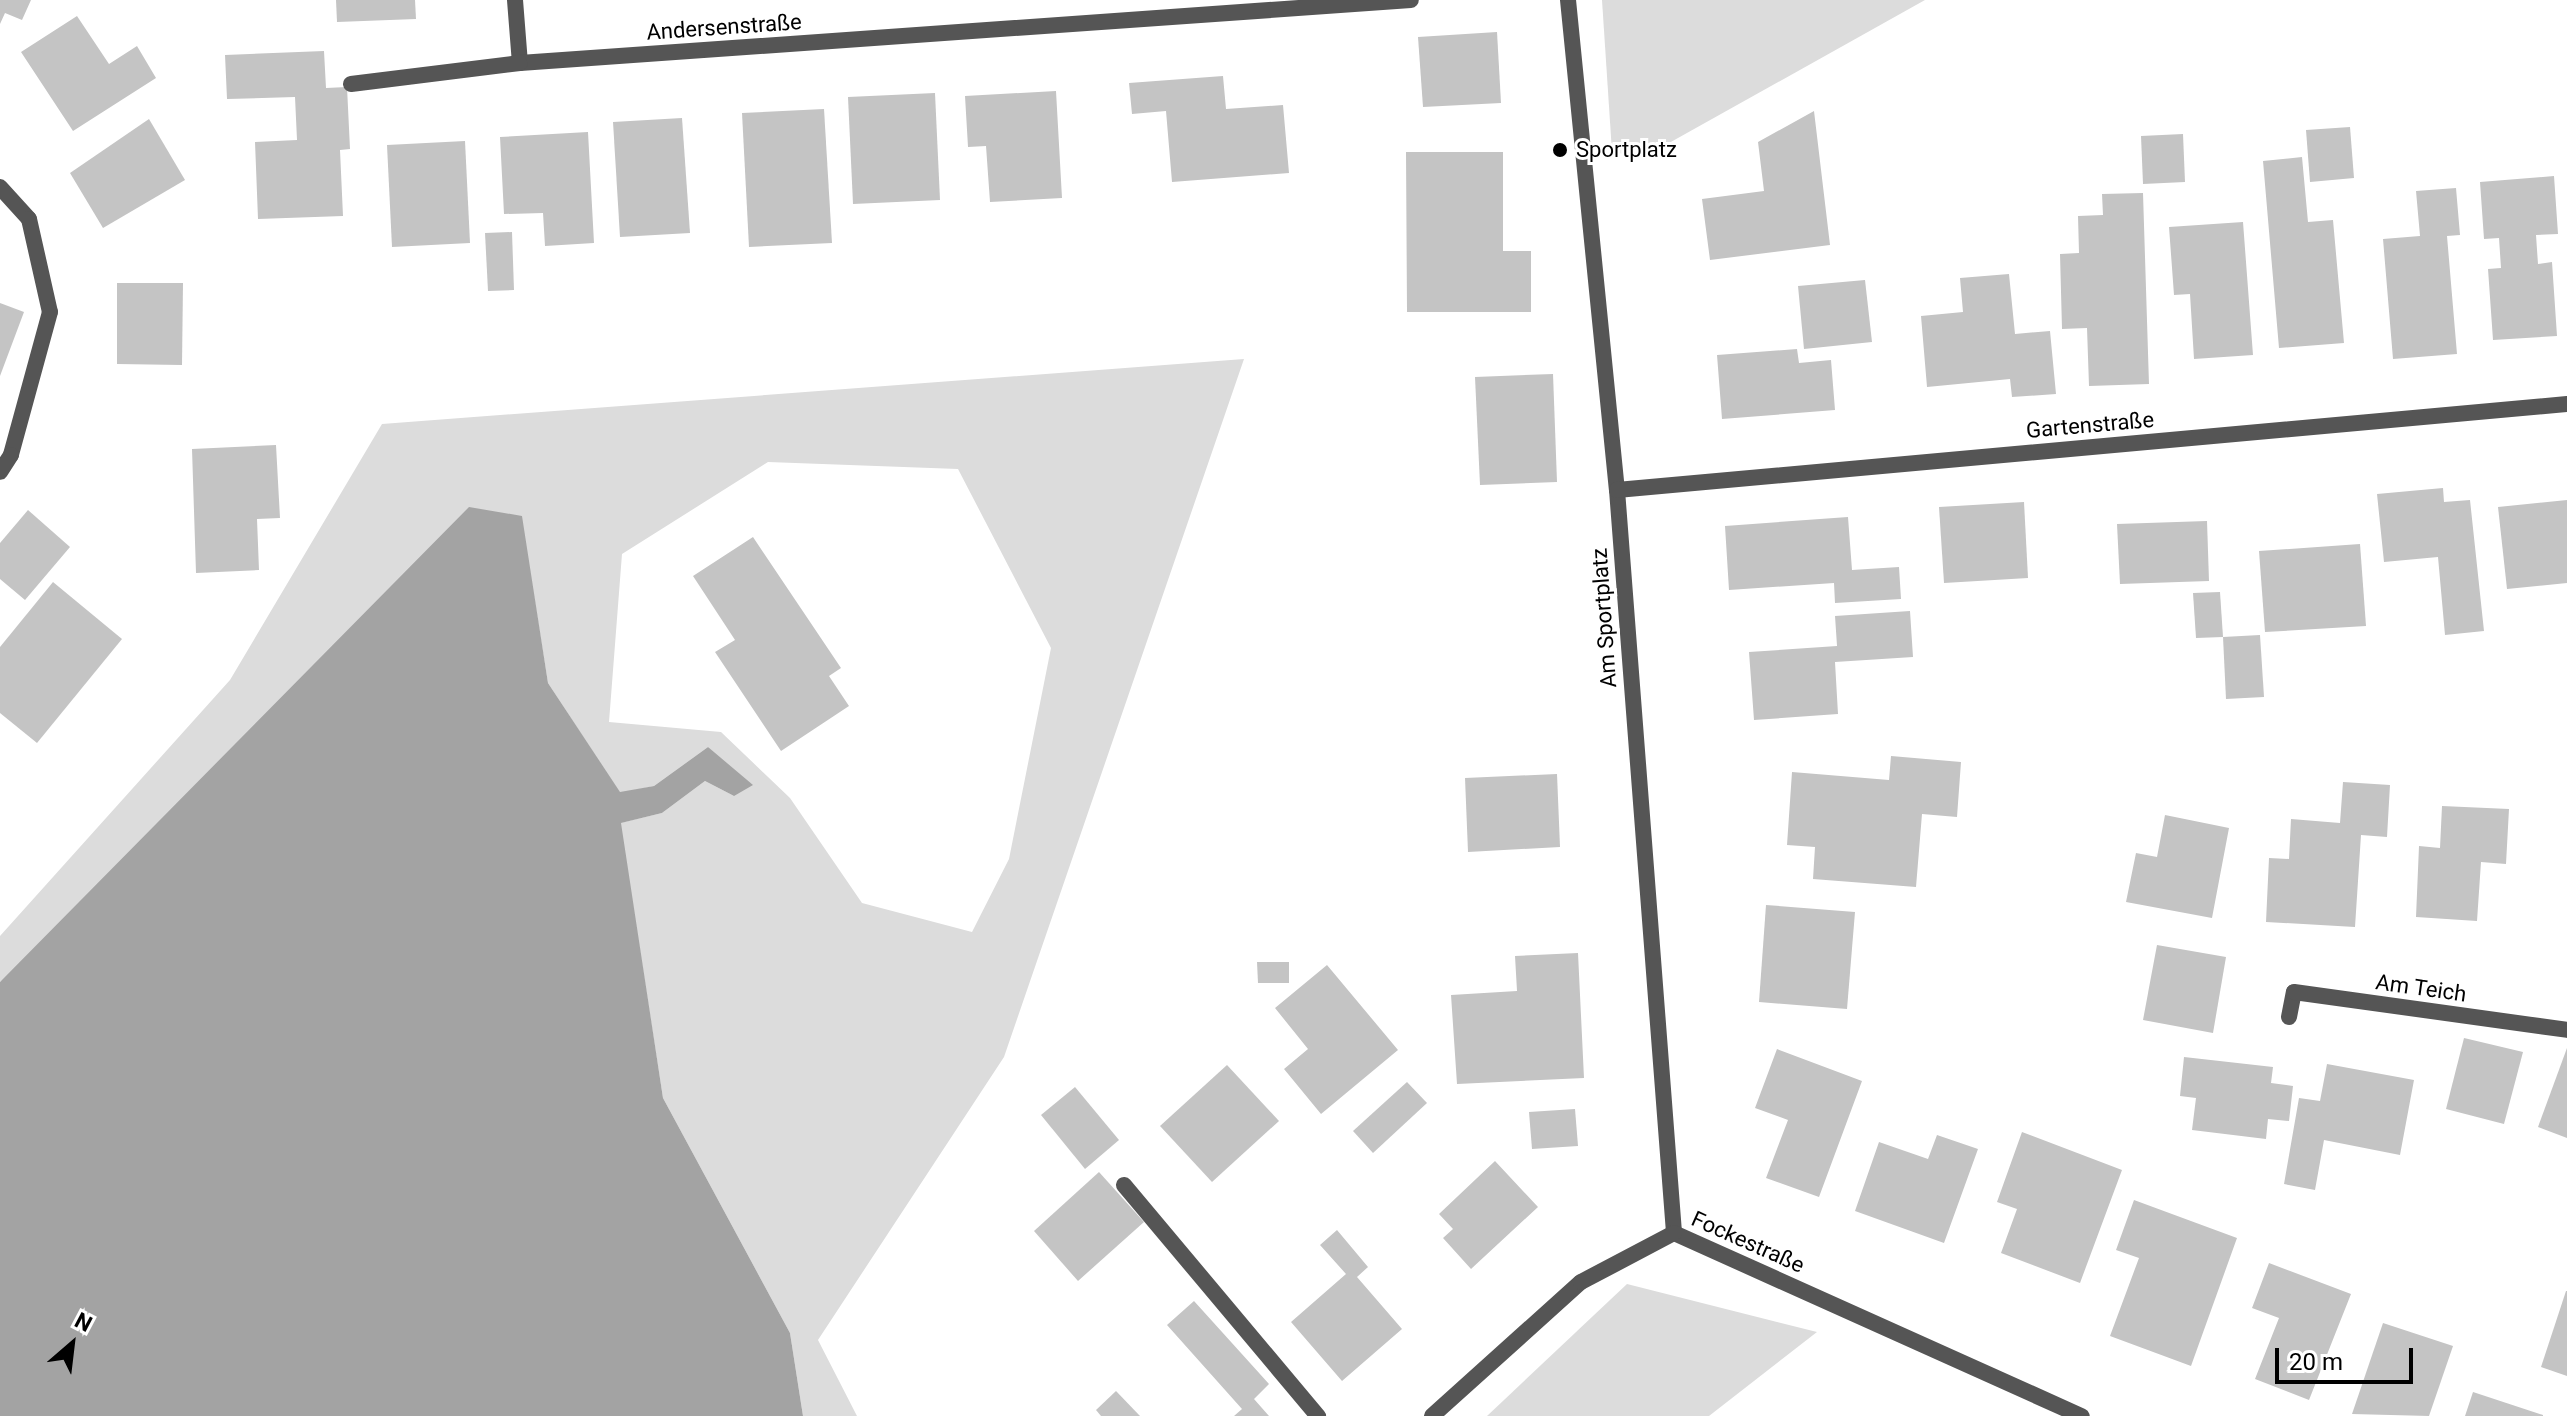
<!DOCTYPE html>
<meta charset="utf-8">
<style>
body{margin:0}
#map{position:relative;width:2567px;height:1416px;overflow:hidden;background:#fff;font-family:Roboto,sans-serif}
div>[style]{position:absolute}
[style*='--x']{left:calc(var(--x)*1px);top:calc(var(--y)*1px);width:calc(var(--w)*1px);rotate:calc(var(--a)*1deg)}
.green>*{inset:0;background:#dcdcdc}
.water>*{inset:0;background:#a3a3a3}
.building>*{inset:0;background:#c4c4c4}
.lane>*{height:16px;margin:-8px;padding:0 8px;transform-origin:8px;border-radius:8px;background:#555}
.street>*{height:16px;margin:-8px;padding:0 8px;transform-origin:8px;border-radius:8px;background:#555}
.dots>*{width:22px;height:22px;translate:-50% -50%;box-sizing:border-box;border:4px solid #fff;border-radius:50%}
span{translate:-50% -50%;white-space:nowrap;text-align:center;line-height:1.15;-webkit-text-stroke:6px #fff;paint-order:stroke}
.street-label{font-size:22px;color:#000}
.poi-label{font-size:22px;color:#000}
.left{translate:0 -50%;text-align:left}
.north{position:absolute;left:32px;top:1304px;width:80px;height:80px;-webkit-text-stroke:6px #fff;paint-order:stroke;rotate:28deg;font-size:22px;font-weight:700;line-height:32px;text-align:center;color:#000}
.north::after{content:'';display:block;margin:auto;width:28px;height:36px;background:#000;clip-path:polygon(50% 0,100% 100%,50% 72%,0 100%)}
.scale{position:absolute;left:2275px;top:1348px;width:138px;height:36px;box-sizing:border-box;border:4px solid #000;border-top:0;padding-left:10px;font-size:24px;line-height:28px;white-space:nowrap;color:#000;-webkit-text-stroke:6px #fff;paint-order:stroke}
</style>
<div id="map">
<div class="green">
<div style="clip-path:polygon(1602px 0,1925px 0,1644px 157px,1612px 152px)"></div>
<div style="clip-path:polygon(evenodd,1244px 359px,1004px 1057px,818px 1340px,857px 1416px,803px 1416px,790px 1333px,663px 1098px,620px 823px,662px 813px,705px 781px,734px 796px,708px 747px,654px 786px,620px 793px,548px 683px,521px 516px,0 982px,0 936px,230px 680px,382px 424px,1244px 359px,768px 462px,958px 469px,1051px 648px,1009px 859px,972px 932px,862px 903px,790px 798px,721px 732px,609px 722px,622px 554px,768px 462px)"></div>
<div style="clip-path:polygon(1627px 1284px,1817px 1332px,1709px 1416px,1487px 1416px)"></div>
</div>
<div class="water">
<div style="clip-path:polygon(469px 507px,522px 516px,548px 683px,620px 792px,654px 786px,708px 747px,753px 785px,734px 796px,705px 781px,662px 813px,621px 823px,663px 1098px,790px 1333px,803px 1416px,0 1416px,0 982px)"></div>
</div>
<div class="building">
<div style="clip-path:polygon(0 0,31px 0,22px 20px,5px 13px,0 24px)"></div>
<div style="clip-path:polygon(336px 0,415px 0,416px 19px,337px 22px)"></div>
<div style="clip-path:polygon(77px 16px,109px 64px,137px 46px,156px 78px,73px 131px,21px 52px)"></div>
<div style="clip-path:polygon(1497px 32px,1501px 103px,1423px 107px,1418px 37px)"></div>
<div style="clip-path:polygon(324px 51px,326px 88px,347px 87px,350px 149px,340px 150px,343px 216px,258px 219px,255px 142px,297px 140px,295px 97px,227px 99px,225px 55px)"></div>
<div style="clip-path:polygon(1223px 76px,1226px 109px,1283px 105px,1289px 173px,1172px 182px,1166px 111px,1132px 114px,1129px 83px)"></div>
<div style="clip-path:polygon(1056px 91px,1062px 198px,990px 202px,986px 146px,968px 147px,965px 96px)"></div>
<div style="clip-path:polygon(935px 93px,940px 200px,853px 204px,848px 97px)"></div>
<div style="clip-path:polygon(824px 109px,832px 243px,749px 247px,742px 113px)"></div>
<div style="clip-path:polygon(1814px 111px,1830px 245px,1710px 260px,1702px 199px,1764px 191px,1758px 142px)"></div>
<div style="clip-path:polygon(682px 118px,690px 233px,620px 237px,613px 122px)"></div>
<div style="clip-path:polygon(149px 119px,185px 180px,103px 228px,70px 173px)"></div>
<div style="clip-path:polygon(2350px 127px,2354px 178px,2310px 182px,2306px 130px)"></div>
<div style="clip-path:polygon(588px 132px,594px 243px,545px 246px,543px 213px,504px 214px,500px 137px)"></div>
<div style="clip-path:polygon(2183px 134px,2185px 182px,2143px 184px,2141px 136px)"></div>
<div style="clip-path:polygon(465px 141px,470px 243px,392px 247px,387px 145px)"></div>
<div style="clip-path:polygon(1406px 152px,1503px 152px,1503px 251px,1531px 251px,1531px 312px,1407px 312px)"></div>
<div style="clip-path:polygon(2302px 157px,2308px 222px,2333px 220px,2344px 343px,2279px 348px,2263px 161px)"></div>
<div style="clip-path:polygon(2554px 176px,2558px 234px,2536px 235px,2538px 264px,2552px 262px,2557px 336px,2493px 340px,2488px 269px,2501px 268px,2499px 238px,2484px 239px,2480px 182px)"></div>
<div style="clip-path:polygon(2456px 188px,2460px 235px,2447px 236px,2457px 354px,2393px 359px,2383px 239px,2420px 236px,2416px 191px)"></div>
<div style="clip-path:polygon(2143px 193px,2149px 384px,2089px 386px,2087px 328px,2062px 329px,2060px 254px,2079px 253px,2078px 216px,2103px 215px,2102px 194px)"></div>
<div style="clip-path:polygon(2243px 222px,2253px 355px,2194px 359px,2190px 294px,2174px 295px,2169px 227px)"></div>
<div style="clip-path:polygon(512px 232px,514px 290px,488px 291px,485px 233px)"></div>
<div style="clip-path:polygon(2009px 274px,2015px 334px,2050px 331px,2056px 394px,2012px 397px,2010px 379px,1927px 387px,1921px 316px,1963px 312px,1960px 278px)"></div>
<div style="clip-path:polygon(1865px 280px,1872px 342px,1804px 349px,1798px 286px)"></div>
<div style="clip-path:polygon(117px 283px,183px 283px,182px 365px,117px 364px)"></div>
<div style="clip-path:polygon(0 303px,24px 312px,0 376px)"></div>
<div style="clip-path:polygon(1797px 349px,1799px 363px,1831px 360px,1835px 410px,1722px 419px,1717px 355px)"></div>
<div style="clip-path:polygon(1553px 374px,1557px 482px,1480px 485px,1475px 377px)"></div>
<div style="clip-path:polygon(276px 445px,280px 518px,257px 519px,259px 570px,196px 573px,192px 449px)"></div>
<div style="clip-path:polygon(2443px 488px,2444px 502px,2470px 500px,2484px 631px,2445px 635px,2438px 557px,2384px 562px,2377px 494px)"></div>
<div style="clip-path:polygon(2567px 500px,2567px 583px,2507px 589px,2498px 507px)"></div>
<div style="clip-path:polygon(2024px 502px,2028px 578px,1944px 583px,1939px 507px)"></div>
<div style="clip-path:polygon(28px 510px,70px 547px,25px 600px,0 579px,0 543px)"></div>
<div style="clip-path:polygon(1848px 517px,1852px 570px,1899px 567px,1901px 599px,1835px 603px,1834px 583px,1729px 590px,1725px 526px)"></div>
<div style="clip-path:polygon(2207px 521px,2209px 581px,2120px 584px,2117px 524px)"></div>
<div style="clip-path:polygon(753px 537px,841px 668px,829px 676px,849px 706px,781px 751px,715px 652px,735px 640px,693px 576px)"></div>
<div style="clip-path:polygon(2360px 544px,2366px 626px,2265px 632px,2259px 551px)"></div>
<div style="clip-path:polygon(53px 582px,122px 639px,37px 743px,0 713px,0 647px)"></div>
<div style="clip-path:polygon(2220px 592px,2223px 637px,2196px 638px,2193px 593px)"></div>
<div style="clip-path:polygon(1910px 611px,1913px 657px,1835px 662px,1838px 714px,1754px 720px,1749px 652px,1837px 646px,1835px 616px)"></div>
<div style="clip-path:polygon(2260px 635px,2264px 697px,2226px 699px,2223px 637px)"></div>
<div style="clip-path:polygon(1891px 756px,1961px 762px,1957px 817px,1922px 814px,1916px 887px,1813px 879px,1815px 847px,1787px 845px,1792px 772px,1889px 780px)"></div>
<div style="clip-path:polygon(1557px 774px,1560px 847px,1468px 852px,1465px 778px)"></div>
<div style="clip-path:polygon(2343px 782px,2390px 785px,2387px 837px,2361px 835px,2355px 927px,2266px 922px,2269px 858px,2289px 859px,2291px 819px,2340px 823px)"></div>
<div style="clip-path:polygon(2442px 806px,2509px 809px,2506px 864px,2481px 862px,2477px 921px,2416px 917px,2419px 846px,2440px 848px)"></div>
<div style="clip-path:polygon(2165px 815px,2229px 828px,2212px 918px,2126px 902px,2136px 853px,2157px 857px)"></div>
<div style="clip-path:polygon(1766px 905px,1855px 912px,1847px 1009px,1759px 1002px)"></div>
<div style="clip-path:polygon(2157px 945px,2226px 957px,2213px 1033px,2143px 1020px)"></div>
<div style="clip-path:polygon(1578px 953px,1584px 1078px,1457px 1084px,1451px 995px,1517px 991px,1515px 956px)"></div>
<div style="clip-path:polygon(1257px 962px,1289px 962px,1289px 983px,1258px 983px)"></div>
<div style="clip-path:polygon(1327px 965px,1398px 1050px,1321px 1114px,1284px 1069px,1308px 1049px,1275px 1008px)"></div>
<div style="clip-path:polygon(2464px 1038px,2523px 1052px,2504px 1124px,2446px 1109px)"></div>
<div style="clip-path:polygon(2567px 1048px,2567px 1138px,2538px 1127px)"></div>
<div style="clip-path:polygon(1777px 1049px,1862px 1081px,1819px 1197px,1766px 1178px,1788px 1120px,1755px 1108px)"></div>
<div style="clip-path:polygon(2184px 1057px,2273px 1067px,2271px 1083px,2293px 1086px,2289px 1121px,2268px 1119px,2266px 1139px,2192px 1130px,2196px 1098px,2180px 1096px)"></div>
<div style="clip-path:polygon(2327px 1064px,2414px 1080px,2400px 1155px,2324px 1140px,2315px 1190px,2284px 1184px,2299px 1098px,2320px 1101px)"></div>
<div style="clip-path:polygon(1227px 1065px,1279px 1121px,1212px 1182px,1160px 1126px)"></div>
<div style="clip-path:polygon(1407px 1082px,1427px 1103px,1373px 1153px,1353px 1131px)"></div>
<div style="clip-path:polygon(1075px 1087px,1119px 1140px,1085px 1169px,1041px 1115px)"></div>
<div style="clip-path:polygon(1575px 1109px,1578px 1146px,1532px 1149px,1529px 1112px)"></div>
<div style="clip-path:polygon(2022px 1132px,2122px 1170px,2080px 1283px,2001px 1253px,2017px 1209px,1997px 1202px)"></div>
<div style="clip-path:polygon(1937px 1135px,1978px 1149px,1944px 1243px,1855px 1211px,1879px 1142px,1928px 1159px)"></div>
<div style="clip-path:polygon(1495px 1161px,1538px 1207px,1471px 1269px,1443px 1238px,1453px 1229px,1439px 1214px)"></div>
<div style="clip-path:polygon(1099px 1172px,1144px 1222px,1078px 1281px,1034px 1231px)"></div>
<div style="clip-path:polygon(2134px 1200px,2237px 1238px,2191px 1366px,2110px 1336px,2139px 1258px,2116px 1250px)"></div>
<div style="clip-path:polygon(1337px 1230px,1368px 1267px,1357px 1277px,1402px 1329px,1342px 1381px,1291px 1322px,1346px 1274px,1320px 1245px)"></div>
<div style="clip-path:polygon(2269px 1263px,2351px 1294px,2309px 1400px,2255px 1379px,2279px 1318px,2252px 1308px)"></div>
<div style="clip-path:polygon(2566px 1291px,2567px 1291px,2567px 1376px,2541px 1367px)"></div>
<div style="clip-path:polygon(1194px 1301px,1269px 1384px,1254px 1399px,1269px 1416px,1234px 1416px,1242px 1409px,1167px 1325px)"></div>
<div style="clip-path:polygon(2383px 1323px,2453px 1346px,2429px 1416px,2352px 1414px)"></div>
<div style="clip-path:polygon(1116px 1391px,1140px 1416px,1101px 1416px,1096px 1410px)"></div>
<div style="clip-path:polygon(2473px 1392px,2543px 1415px,2543px 1416px,2465px 1416px)"></div>
</div>
<div class="lane">
<div style="--x:1124;--y:1185;--w:302;--a:50"></div>
</div>
<div class="street">
<div style="--x:515;--y:0;--w:63;--a:85.5"></div>
<div style="--x:520;--y:63;--w:893;--a:-4.04"></div>
<div style="--x:1568;--y:0;--w:492;--a:84.3"></div>
<div style="--x:1617;--y:490;--w:745;--a:85.61"></div>
<div style="--x:351;--y:84;--w:170;--a:-7.1"></div>
<div style="--x:0;--y:187;--w:43;--a:47.8"></div>
<div style="--x:29;--y:219;--w:95;--a:77.3"></div>
<div style="--x:50;--y:312;--w:148;--a:105.3"></div>
<div style="--x:11;--y:455;--w:20;--a:123"></div>
<div style="--x:1617;--y:490;--w:954;--a:-5.17"></div>
<div style="--x:2289;--y:1017;--w:25;--a:-79"></div>
<div style="--x:2294;--y:992;--w:276;--a:7.9"></div>
<div style="--x:1674;--y:1233;--w:447;--a:24.2"></div>
<div style="--x:1432;--y:1416;--w:200;--a:-42"></div>
<div style="--x:1581;--y:1282;--w:105;--a:-27.8"></div>
</div>
<div class="dots">
<div style="left:1560px;top:150px;background:#000"></div>
</div>
<div class="street-label">
<span style="left:724px;top:27px;rotate:-4deg">Andersenstraße</span>
<span style="left:2090px;top:425px;rotate:-5deg">Gartenstraße</span>
<span style="left:1604px;top:618px;rotate:-94deg">Am Sportplatz</span>
<span style="left:2421px;top:988px;rotate:8deg">Am Teich</span>
<span style="left:1748px;top:1242px;rotate:24deg">Fockestraße</span>
</div>
<div class="poi-label">
<span class="left" style="left:1576px;top:150px">Sportplatz</span>
</div>
<div class="north">N</div>
<div class="scale">20 m</div>
</div>
